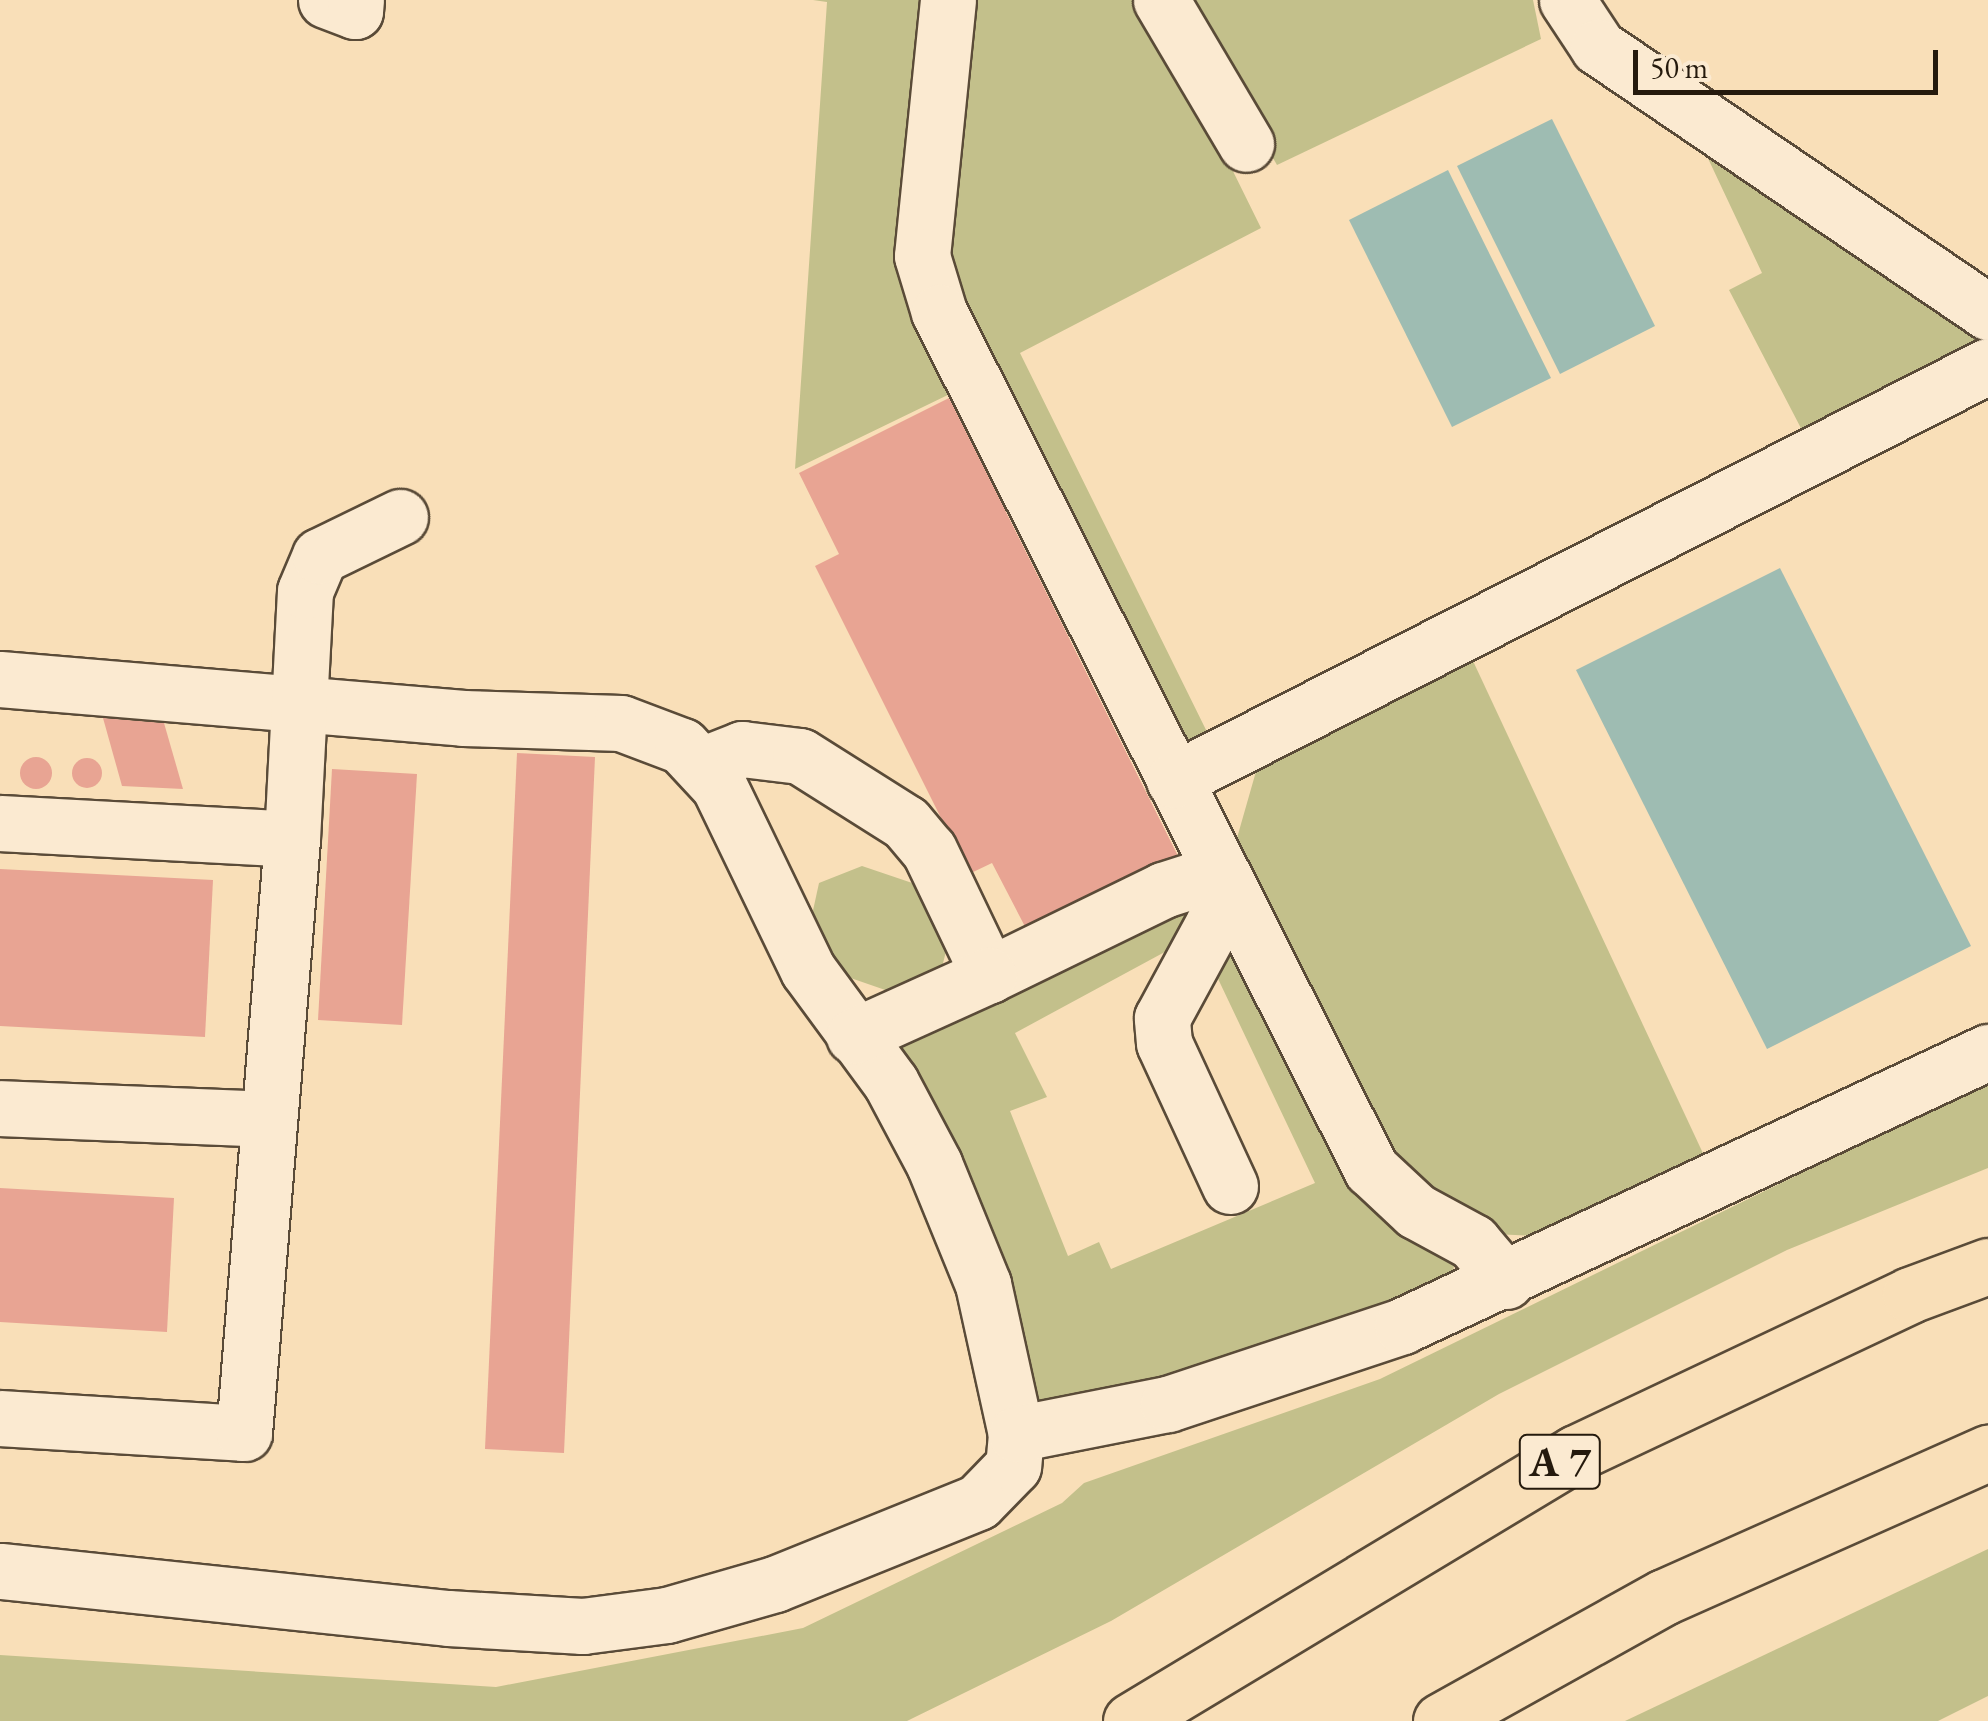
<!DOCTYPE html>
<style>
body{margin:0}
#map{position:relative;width:1988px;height:1721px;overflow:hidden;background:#f9dfb8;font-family:"EB Garamond",serif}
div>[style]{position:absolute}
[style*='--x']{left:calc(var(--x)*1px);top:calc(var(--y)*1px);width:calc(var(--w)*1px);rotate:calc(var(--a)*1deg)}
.green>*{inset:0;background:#c3c08b}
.water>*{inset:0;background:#9ebcb2}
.building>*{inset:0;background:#e8a493}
.round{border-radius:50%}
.roads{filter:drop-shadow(2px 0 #5a4b38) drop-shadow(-2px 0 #5a4b38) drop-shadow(0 2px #5a4b38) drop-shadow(0 -2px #5a4b38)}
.minor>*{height:55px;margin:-27.5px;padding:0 27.5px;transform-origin:27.5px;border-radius:27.5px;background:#fbead1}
.highway>*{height:55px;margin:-27.5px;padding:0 27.5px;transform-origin:27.5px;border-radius:27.5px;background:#f9dfb8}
span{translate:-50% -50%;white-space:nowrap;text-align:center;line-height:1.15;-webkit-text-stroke:9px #fbead1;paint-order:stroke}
.shield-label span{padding:2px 8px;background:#fbead1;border:2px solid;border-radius:8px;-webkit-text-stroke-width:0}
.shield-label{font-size:42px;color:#251a0d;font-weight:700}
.scale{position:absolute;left:1633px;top:50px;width:305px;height:45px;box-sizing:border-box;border:5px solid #251a0d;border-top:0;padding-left:12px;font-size:30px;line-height:35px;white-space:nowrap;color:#251a0d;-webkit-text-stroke:8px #fbead1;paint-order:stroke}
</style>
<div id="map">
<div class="green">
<div style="clip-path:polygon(813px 0,1145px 0,1155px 13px,1261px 228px,1020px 353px,1211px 740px,1182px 741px,987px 376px,795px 469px,827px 2px)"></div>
<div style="clip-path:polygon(1182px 0,1533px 0,1541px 39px,1277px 165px)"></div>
<div style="clip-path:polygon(1705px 152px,1988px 348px,1804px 434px,1729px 290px,1762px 273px)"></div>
<div style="clip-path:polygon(1466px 646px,1708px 1164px,1539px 1236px,1493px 1234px,1408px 1190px,1235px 845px,1261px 754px)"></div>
<div style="clip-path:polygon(862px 866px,927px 888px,951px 932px,942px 967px,894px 993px,839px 974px,812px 915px,819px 883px)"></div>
<div style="clip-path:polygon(1196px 899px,1174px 947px,1015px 1033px,1047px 1097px,1010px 1111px,1068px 1256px,1099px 1242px,1111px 1269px,1315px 1183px,1211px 964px,1228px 936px,1455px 1261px,1453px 1271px,1446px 1284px,1257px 1365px,1033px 1403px,892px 1039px)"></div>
<div style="clip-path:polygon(1988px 1082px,1988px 1168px,1787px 1250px,1499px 1394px,1111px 1621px,907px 1721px,0 1721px,0 1655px,496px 1687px,803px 1628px,1062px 1503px,1084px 1483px,1380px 1379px)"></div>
<div style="clip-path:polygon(1988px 1549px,1988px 1696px,1938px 1721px,1625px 1721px)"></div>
</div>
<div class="water">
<div style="clip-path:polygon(1552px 119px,1655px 326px,1560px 374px,1457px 166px)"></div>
<div style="clip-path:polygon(1448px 170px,1551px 378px,1452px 427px,1349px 220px)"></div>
<div style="clip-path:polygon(1780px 568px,1971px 946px,1767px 1049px,1576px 670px)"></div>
</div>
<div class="building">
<div style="clip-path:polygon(949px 398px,1183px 866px,1033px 942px,992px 863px,969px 874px,815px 566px,839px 554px,799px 473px)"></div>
<div style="clip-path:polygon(103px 718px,164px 723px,183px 789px,122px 786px)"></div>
<div style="clip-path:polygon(517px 753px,595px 757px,564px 1453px,485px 1449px)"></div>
<div class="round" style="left:20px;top:757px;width:32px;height:32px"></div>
<div class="round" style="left:72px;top:758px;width:30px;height:30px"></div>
<div style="clip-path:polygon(332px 769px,417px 774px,402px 1025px,318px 1020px)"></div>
<div style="clip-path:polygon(0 869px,213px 880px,205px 1037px,0 1026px)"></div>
<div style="clip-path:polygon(0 1188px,174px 1198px,167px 1332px,0 1322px)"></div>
</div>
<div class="roads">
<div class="minor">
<div style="--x:326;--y:0;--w:31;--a:21"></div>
<div style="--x:355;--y:11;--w:11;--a:-85"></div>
<div style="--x:948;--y:0;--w:257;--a:95.8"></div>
<div style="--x:922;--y:256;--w:59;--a:73.1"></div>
<div style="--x:939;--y:312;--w:960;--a:63.25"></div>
<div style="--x:1371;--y:1169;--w:62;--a:43"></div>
<div style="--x:1416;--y:1211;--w:65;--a:28.5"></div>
<div style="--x:1473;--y:1242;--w:51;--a:49.8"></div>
<div style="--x:1161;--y:0;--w:167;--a:59.4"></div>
<div style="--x:1567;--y:0;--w:56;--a:56.6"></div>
<div style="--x:1598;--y:47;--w:472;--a:34.2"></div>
<div style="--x:0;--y:679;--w:465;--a:4.8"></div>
<div style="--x:463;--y:718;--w:158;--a:1.8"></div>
<div style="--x:621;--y:723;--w:65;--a:20.7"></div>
<div style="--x:682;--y:746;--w:54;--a:47.2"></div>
<div style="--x:719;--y:786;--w:204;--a:64.2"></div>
<div style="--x:808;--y:970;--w:140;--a:53.7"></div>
<div style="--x:891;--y:1083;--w:92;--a:62"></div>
<div style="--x:934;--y:1164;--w:130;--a:67.8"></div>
<div style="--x:983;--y:1284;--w:154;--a:77.6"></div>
<div style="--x:1016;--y:1434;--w:32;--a:95"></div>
<div style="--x:1013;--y:1466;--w:50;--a:134.2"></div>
<div style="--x:978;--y:1502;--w:219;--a:158"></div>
<div style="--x:775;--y:1584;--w:112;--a:164"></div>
<div style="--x:667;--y:1615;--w:85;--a:172.5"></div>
<div style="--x:583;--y:1626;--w:135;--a:-176.6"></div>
<div style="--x:448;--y:1618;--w:450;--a:-174"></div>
<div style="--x:704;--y:764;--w:41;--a:-21.5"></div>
<div style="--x:742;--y:749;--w:58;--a:6.9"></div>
<div style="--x:800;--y:756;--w:125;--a:32.3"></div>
<div style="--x:906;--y:823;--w:35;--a:50"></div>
<div style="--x:929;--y:850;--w:139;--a:64.4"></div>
<div style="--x:989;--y:975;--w:194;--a:-26"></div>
<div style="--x:1163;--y:890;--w:59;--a:-17.8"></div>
<div style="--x:1174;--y:780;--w:913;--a:-26.96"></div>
<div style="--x:0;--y:823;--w:292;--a:3.1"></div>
<div style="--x:854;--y:1036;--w:148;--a:-24.3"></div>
<div style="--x:0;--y:1108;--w:269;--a:2.3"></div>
<div style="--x:1230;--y:1186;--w:157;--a:-114.8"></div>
<div style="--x:1164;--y:1043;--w:25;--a:-95"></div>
<div style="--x:1162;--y:1018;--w:107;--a:-61.5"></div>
<div style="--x:1213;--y:924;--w:30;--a:-42"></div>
<div style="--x:0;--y:1418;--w:244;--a:3.5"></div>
<div style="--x:244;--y:1433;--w:596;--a:-85.38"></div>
<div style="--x:292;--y:839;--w:248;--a:-87"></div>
<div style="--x:305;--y:591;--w:38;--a:-67"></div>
<div style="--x:320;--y:556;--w:89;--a:-26"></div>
<div style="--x:1016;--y:1434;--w:155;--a:-11.2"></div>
<div style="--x:1168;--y:1404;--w:247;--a:-18.4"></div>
<div style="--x:1402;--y:1326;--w:647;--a:-25.06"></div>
</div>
<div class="highway">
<div style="--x:1131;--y:1721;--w:519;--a:-31.06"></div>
<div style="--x:1576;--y:1453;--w:369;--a:-25.3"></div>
<div style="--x:1910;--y:1295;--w:83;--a:-20.4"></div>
<div style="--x:1441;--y:1721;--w:255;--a:-29.1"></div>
<div style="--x:1664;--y:1597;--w:355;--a:-24"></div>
</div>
</div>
<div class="shield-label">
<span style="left:1560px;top:1462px">A 7</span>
</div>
<div class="scale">50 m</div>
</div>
